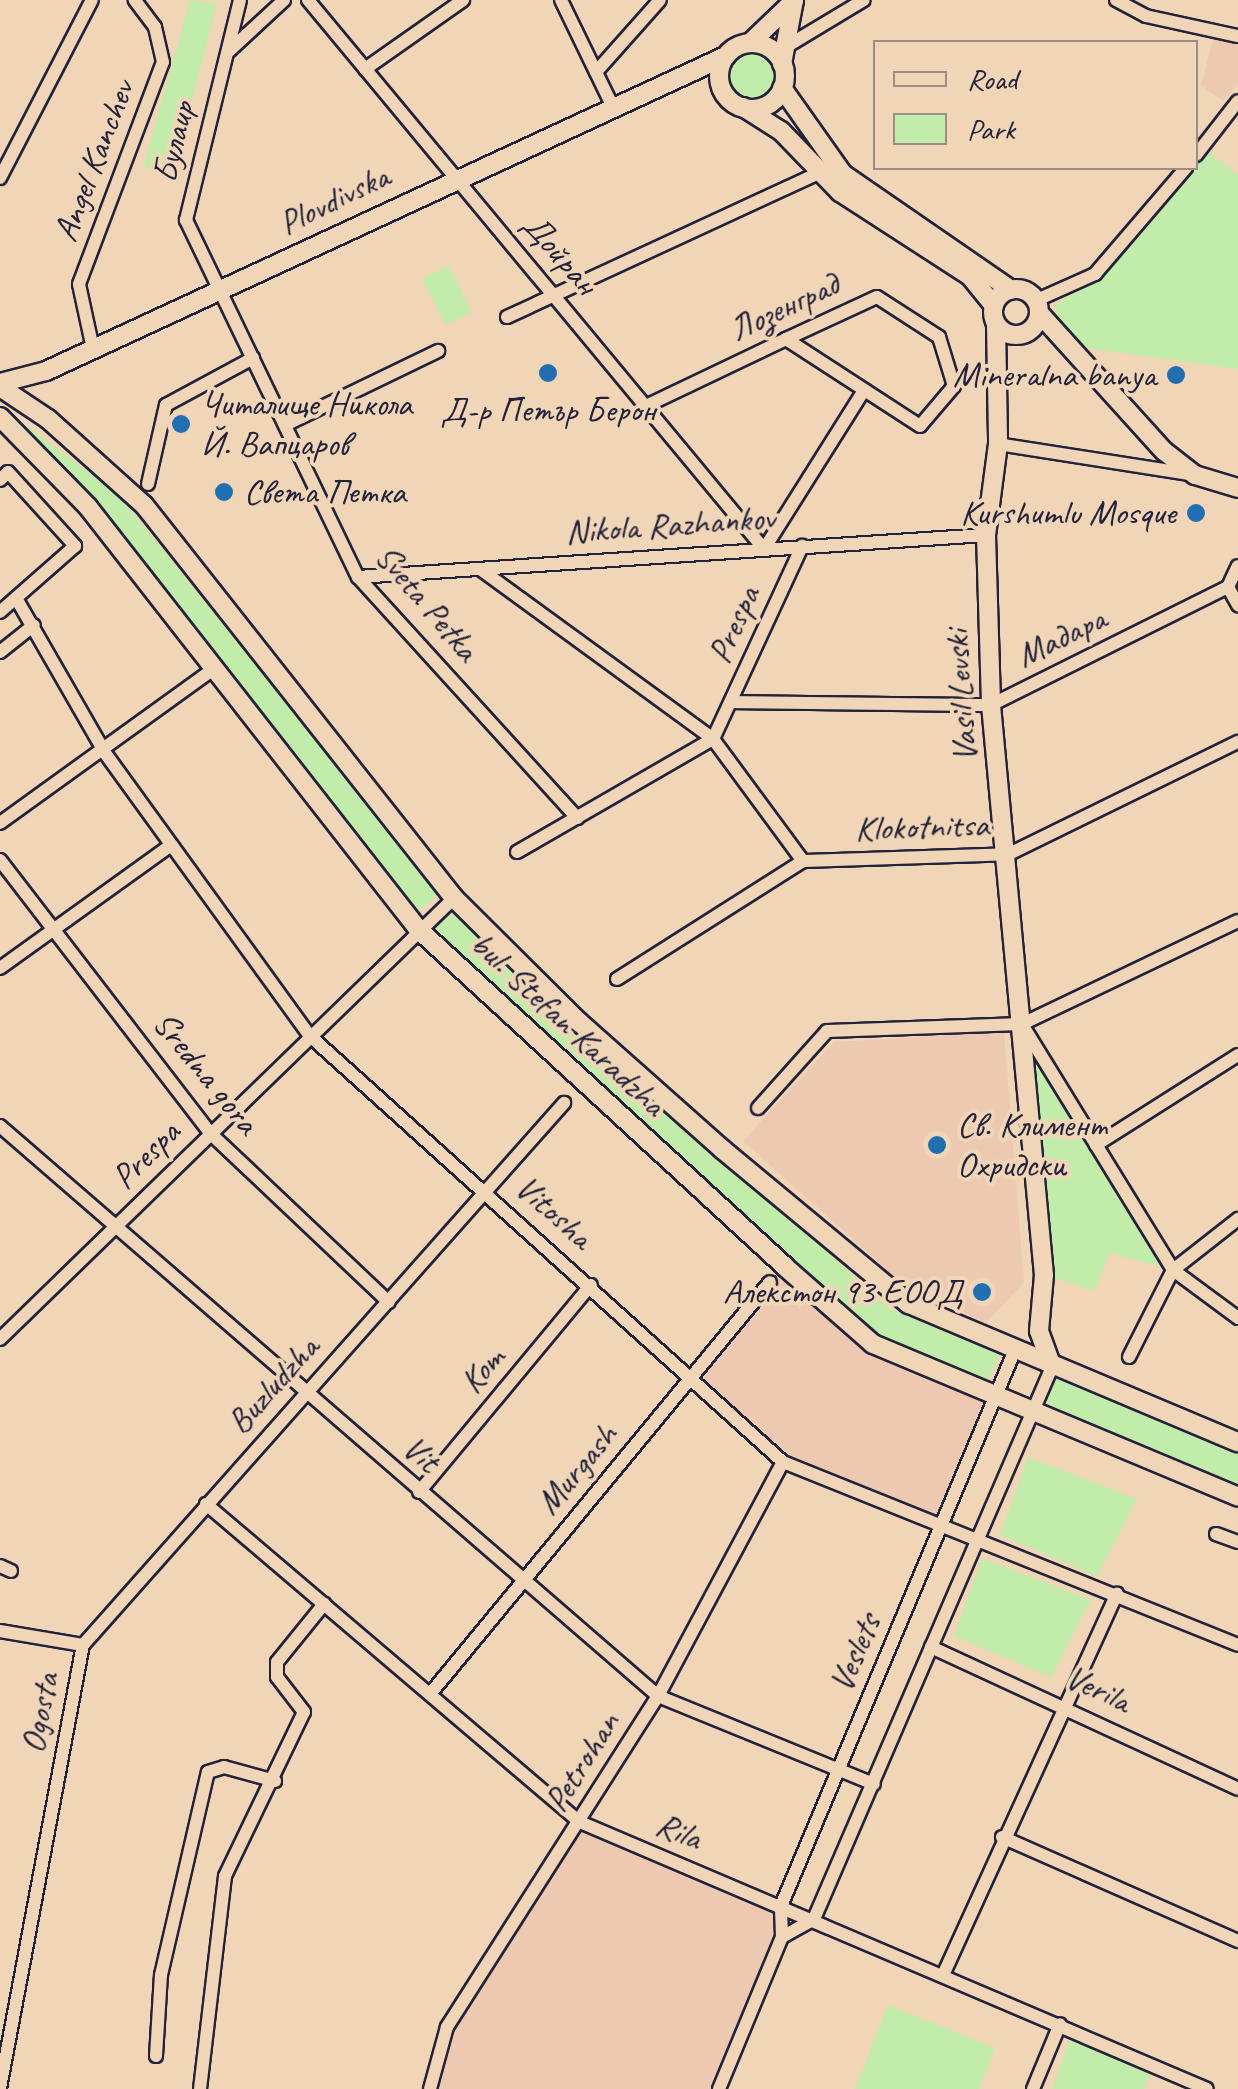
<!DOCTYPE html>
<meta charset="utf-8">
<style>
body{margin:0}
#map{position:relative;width:1238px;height:2089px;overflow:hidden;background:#f0d5b7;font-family:Caveat,sans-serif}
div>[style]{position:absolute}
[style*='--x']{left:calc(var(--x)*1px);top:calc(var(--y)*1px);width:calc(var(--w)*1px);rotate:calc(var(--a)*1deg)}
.built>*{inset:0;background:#eec9b2}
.green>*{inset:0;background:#c1eca9}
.round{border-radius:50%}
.roads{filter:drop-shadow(2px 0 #22223b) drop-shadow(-2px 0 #22223b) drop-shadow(0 2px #22223b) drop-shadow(0 -2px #22223b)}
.street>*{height:12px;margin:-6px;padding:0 6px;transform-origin:6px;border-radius:6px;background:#f0d5b7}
.secondary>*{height:18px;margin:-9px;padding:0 9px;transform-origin:9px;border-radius:9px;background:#f0d5b7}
.secondary>.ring{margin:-9px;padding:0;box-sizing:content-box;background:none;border:18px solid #f0d5b7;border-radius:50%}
.dots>*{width:28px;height:28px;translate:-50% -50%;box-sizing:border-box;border:5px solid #f0d5b7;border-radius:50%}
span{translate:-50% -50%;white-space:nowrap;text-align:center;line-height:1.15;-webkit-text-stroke:8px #f0d5b7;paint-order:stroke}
.street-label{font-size:35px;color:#22223b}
.poi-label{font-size:35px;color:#22223b}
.right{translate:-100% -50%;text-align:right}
.left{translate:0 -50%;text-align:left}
.legend{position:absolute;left:873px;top:40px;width:325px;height:130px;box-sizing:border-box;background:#f0d5b7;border:2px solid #9e8d85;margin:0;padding:12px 18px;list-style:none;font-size:30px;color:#22223b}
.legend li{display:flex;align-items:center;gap:20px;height:50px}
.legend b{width:50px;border:2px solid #9e8d85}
</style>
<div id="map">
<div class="built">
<div style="clip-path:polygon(1215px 33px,1238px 40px,1238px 83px,1223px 101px,1201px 85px)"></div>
<div style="clip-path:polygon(1004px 1032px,1024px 1282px,986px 1323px,900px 1281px,743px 1141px,834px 1042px)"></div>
<div style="clip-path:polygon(784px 1266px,873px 1344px,997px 1394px,941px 1524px,783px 1462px,693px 1378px)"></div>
<div style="clip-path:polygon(580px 1822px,781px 1906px,743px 2044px,724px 2089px,430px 2089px,447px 2027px)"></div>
</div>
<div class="green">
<div style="clip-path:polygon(190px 0,217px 4px,171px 182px,144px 165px)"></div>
<div class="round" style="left:727px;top:50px;width:50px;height:50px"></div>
<div style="clip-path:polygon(1203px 146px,1238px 176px,1238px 369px,1079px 347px,1055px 316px,1056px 304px,1096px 280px,1132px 245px,1187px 168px,1196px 168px)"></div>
<div style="clip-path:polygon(448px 265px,472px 312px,446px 325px,422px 279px)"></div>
<div style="clip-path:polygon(14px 416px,118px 494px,439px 894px,414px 914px,100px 511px)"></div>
<div style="clip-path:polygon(453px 913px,889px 1308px,1000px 1354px,987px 1382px,873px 1334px,430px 933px)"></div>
<div style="clip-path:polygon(1022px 1024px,1173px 1270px,1110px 1253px,1094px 1291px,1044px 1275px)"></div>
<div style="clip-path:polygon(1052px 1367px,1238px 1442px,1238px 1497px,1033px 1409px)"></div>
<div style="clip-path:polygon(1028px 1457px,1137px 1499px,1097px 1576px,1000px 1535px)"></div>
<div style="clip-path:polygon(982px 1558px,1091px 1600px,1051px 1677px,954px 1636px)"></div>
<div style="clip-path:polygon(888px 2005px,995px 2048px,979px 2089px,855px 2089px)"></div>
<div style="clip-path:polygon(1070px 2039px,1151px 2075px,1143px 2089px,1052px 2089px)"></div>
</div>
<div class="roads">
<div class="street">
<div style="--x:240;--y:0;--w:227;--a:103.8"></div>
<div style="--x:186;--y:220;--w:396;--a:64.3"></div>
<div style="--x:358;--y:577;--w:326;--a:47.7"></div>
<div style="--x:308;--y:0;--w:714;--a:50.29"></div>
<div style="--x:764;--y:549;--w:188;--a:-57.8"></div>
<div style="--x:561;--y:0;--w:119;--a:64.1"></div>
<div style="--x:1116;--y:0;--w:34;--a:28"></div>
<div style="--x:1146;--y:16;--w:94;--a:12.3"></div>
<div style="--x:789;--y:45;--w:87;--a:-31"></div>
<div style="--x:229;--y:51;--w:75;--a:-42.8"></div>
<div style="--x:365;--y:69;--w:120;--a:-35.1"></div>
<div style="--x:596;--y:72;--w:96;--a:-48.4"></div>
<div style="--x:1196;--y:155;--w:68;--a:-52.1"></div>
<div style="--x:0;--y:178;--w:200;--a:-62.7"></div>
<div style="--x:1037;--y:300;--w:64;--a:-24.1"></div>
<div style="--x:1095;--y:274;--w:140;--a:-49.4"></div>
<div style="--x:507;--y:317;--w:344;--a:-24.8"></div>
<div style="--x:93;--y:349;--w:66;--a:-102.2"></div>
<div style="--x:79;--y:284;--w:237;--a:-69.3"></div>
<div style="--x:163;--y:62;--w:36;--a:-103"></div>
<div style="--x:155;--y:27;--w:34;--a:-127"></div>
<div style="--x:650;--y:404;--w:151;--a:-25.5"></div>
<div style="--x:786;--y:339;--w:100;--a:-24.8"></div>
<div style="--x:877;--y:297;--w:74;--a:32.8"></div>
<div style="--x:939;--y:337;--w:51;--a:73"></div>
<div style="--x:954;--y:386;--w:52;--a:130.4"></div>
<div style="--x:920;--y:426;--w:160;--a:-147"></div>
<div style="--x:287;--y:424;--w:168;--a:-25.8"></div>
<div style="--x:998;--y:444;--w:199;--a:8.9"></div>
<div style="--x:0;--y:480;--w:11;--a:-45"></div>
<div style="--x:8;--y:472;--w:100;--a:47.8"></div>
<div style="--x:75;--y:546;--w:100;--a:138.7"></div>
<div style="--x:148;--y:484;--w:81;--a:-77.2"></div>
<div style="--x:166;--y:405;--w:99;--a:-28.4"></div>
<div style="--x:480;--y:569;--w:288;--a:36.1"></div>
<div style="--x:713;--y:739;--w:152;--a:53.6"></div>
<div style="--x:358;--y:577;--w:629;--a:-3.83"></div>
<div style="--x:1228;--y:587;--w:23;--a:-65"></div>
<div style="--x:1228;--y:587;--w:21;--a:61"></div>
<div style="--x:16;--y:598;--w:179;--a:60.1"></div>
<div style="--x:105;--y:753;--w:349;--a:54.1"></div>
<div style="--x:310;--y:1036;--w:637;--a:42.01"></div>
<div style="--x:783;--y:1462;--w:490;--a:21.9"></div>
<div style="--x:0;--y:652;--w:43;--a:-38.5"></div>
<div style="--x:732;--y:702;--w:259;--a:0.7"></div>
<div style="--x:991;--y:705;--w:265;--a:-26.5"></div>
<div style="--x:0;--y:823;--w:266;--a:-35.8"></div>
<div style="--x:517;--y:852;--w:226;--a:-30"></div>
<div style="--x:713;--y:739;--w:213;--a:-65.2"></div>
<div style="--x:0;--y:860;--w:344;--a:52.4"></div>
<div style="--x:210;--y:1133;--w:246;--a:43.4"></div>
<div style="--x:0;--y:968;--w:211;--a:-35.7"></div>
<div style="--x:617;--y:979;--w:220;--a:-32.4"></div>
<div style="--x:803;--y:861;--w:206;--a:-1.9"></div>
<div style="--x:1009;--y:854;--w:255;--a:-26.1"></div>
<div style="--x:1023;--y:1026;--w:286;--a:58.4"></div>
<div style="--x:1173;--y:1270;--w:81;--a:36.4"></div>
<div style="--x:758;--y:1108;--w:103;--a:-48.1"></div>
<div style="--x:827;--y:1031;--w:195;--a:-2.1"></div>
<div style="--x:1022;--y:1024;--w:239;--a:-25.5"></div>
<div style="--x:0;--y:1126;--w:871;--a:40.9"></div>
<div style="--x:658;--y:1696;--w:233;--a:22.2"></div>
<div style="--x:1096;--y:1145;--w:168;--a:-32.4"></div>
<div style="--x:0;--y:1339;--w:633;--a:-44.17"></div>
<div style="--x:1129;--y:1357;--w:97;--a:-63.2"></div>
<div style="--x:1173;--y:1270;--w:83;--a:-38.1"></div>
<div style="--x:419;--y:1492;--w:269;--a:-50.3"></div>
<div style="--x:206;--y:1504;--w:491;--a:40.4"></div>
<div style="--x:580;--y:1822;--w:681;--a:23.07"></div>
<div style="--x:1216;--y:1534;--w:23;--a:20"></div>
<div style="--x:0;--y:1566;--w:12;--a:24"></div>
<div style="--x:0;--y:1631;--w:84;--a:9.6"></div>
<div style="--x:83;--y:1645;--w:725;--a:-48.41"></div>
<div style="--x:931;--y:1647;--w:338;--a:24.8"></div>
<div style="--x:430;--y:1694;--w:534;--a:-50.47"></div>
<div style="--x:1002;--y:1837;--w:258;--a:23.8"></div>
<div style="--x:782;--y:1937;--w:37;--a:-29"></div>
<div style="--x:814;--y:1919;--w:601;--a:-66.68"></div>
<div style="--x:944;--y:1973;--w:417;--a:-65.5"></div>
<div style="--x:156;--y:2056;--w:81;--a:-86.5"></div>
<div style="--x:161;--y:1975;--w:208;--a:-77"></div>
<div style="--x:208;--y:1772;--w:17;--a:-17"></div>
<div style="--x:224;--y:1767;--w:53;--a:15.4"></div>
<div style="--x:0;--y:2088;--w:451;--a:-79.4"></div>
<div style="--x:200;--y:2089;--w:214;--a:-83.3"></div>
<div style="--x:225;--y:1876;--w:182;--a:-64.3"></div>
<div style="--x:304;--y:1712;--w:44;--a:-127.6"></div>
<div style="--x:277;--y:1677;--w:15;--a:-90"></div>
<div style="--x:277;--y:1662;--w:75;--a:-51"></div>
<div style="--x:430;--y:2089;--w:64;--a:-74.7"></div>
<div style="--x:447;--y:2027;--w:393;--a:-57.5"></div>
<div style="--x:658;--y:1696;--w:265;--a:-61.9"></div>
<div style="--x:719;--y:2089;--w:165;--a:-67.5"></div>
<div style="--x:782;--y:1937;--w:31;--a:-92"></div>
<div style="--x:781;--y:1906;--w:603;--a:-67.18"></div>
<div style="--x:1033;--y:2089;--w:70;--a:-67.4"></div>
</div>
<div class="secondary">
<div style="--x:750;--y:43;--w:61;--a:-43.7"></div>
<div class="ring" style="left:719px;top:43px;width:48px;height:48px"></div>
<div style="--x:782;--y:64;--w:65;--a:-79.4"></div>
<div style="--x:782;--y:88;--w:105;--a:54.7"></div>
<div style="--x:843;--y:174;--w:204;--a:34.6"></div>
<div style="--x:743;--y:107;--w:45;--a:32.3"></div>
<div style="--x:781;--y:131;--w:85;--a:46"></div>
<div style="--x:840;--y:192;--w:155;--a:32.9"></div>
<div style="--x:970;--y:276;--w:38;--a:51"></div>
<div class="ring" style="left:993px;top:289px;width:28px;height:28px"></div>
<div style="--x:1040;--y:314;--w:185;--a:47.9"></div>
<div style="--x:1164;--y:451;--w:39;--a:38"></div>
<div style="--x:1195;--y:475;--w:45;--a:16.8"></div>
<div style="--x:996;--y:324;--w:120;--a:89"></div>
<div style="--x:998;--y:444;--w:92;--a:97.5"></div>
<div style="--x:986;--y:535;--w:170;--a:88.3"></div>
<div style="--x:991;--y:705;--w:572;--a:84.69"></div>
<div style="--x:1044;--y:1275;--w:56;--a:95.1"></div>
<div style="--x:1039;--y:1331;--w:38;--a:70"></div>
<div style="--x:0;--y:383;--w:48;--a:-14.6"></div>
<div style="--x:46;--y:371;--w:749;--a:-24.86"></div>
<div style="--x:0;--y:387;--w:58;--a:33.7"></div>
<div style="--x:48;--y:419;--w:129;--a:41.9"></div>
<div style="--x:144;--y:505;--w:501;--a:51.73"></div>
<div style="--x:454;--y:898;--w:176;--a:44.8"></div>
<div style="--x:579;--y:1022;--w:191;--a:41.6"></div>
<div style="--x:722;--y:1149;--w:243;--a:39.7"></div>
<div style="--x:909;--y:1304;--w:357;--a:22.8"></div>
<div style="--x:0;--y:417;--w:126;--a:45.6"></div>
<div style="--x:88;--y:507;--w:536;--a:51.97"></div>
<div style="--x:418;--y:929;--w:498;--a:42.6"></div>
<div style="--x:784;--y:1266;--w:118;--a:41.2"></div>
<div style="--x:873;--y:1344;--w:396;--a:22.7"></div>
</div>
</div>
<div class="dots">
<div style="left:548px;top:373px;background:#1f6fb2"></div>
<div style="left:1176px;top:375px;background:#1f6fb2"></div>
<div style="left:181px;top:424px;background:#1f6fb2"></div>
<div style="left:224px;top:492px;background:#1f6fb2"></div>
<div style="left:1196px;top:513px;background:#1f6fb2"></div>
<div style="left:937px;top:1145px;background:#1f6fb2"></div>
<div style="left:982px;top:1292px;background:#1f6fb2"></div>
</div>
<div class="street-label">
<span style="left:174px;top:142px;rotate:-76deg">Булаир</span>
<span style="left:94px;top:161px;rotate:-69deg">Angel Kanchev</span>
<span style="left:334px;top:200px;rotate:-26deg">Plovdivska</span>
<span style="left:560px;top:254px;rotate:49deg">Дойран</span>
<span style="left:784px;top:307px;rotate:-25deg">Лозенград</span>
<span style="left:670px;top:525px;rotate:-4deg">Nikola Razhankov</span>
<span style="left:427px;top:603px;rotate:50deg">Sveta Petka</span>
<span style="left:734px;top:625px;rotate:-66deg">Prespa</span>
<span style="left:1061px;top:637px;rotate:-26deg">Мадара</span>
<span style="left:961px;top:696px;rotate:-94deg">Vasil Levski</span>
<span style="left:922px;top:827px;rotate:-2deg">Klokotnitsa</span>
<span style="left:568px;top:1024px;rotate:43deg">bul. Stefan Karadzha</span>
<span style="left:206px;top:1073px;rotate:51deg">Sredna gora</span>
<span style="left:146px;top:1155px;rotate:-45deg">Prespa</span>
<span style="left:554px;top:1212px;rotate:42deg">Vitosha</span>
<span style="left:482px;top:1370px;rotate:-50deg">Kom</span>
<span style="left:273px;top:1385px;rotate:-48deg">Buzludzha</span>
<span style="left:421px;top:1454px;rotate:41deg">Vit</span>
<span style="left:577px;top:1469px;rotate:-50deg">Murgash</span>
<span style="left:855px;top:1653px;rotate:-67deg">Veslets</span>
<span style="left:1098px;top:1689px;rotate:25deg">Verila</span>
<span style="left:40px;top:1713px;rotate:-79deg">Ogosta</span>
<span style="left:582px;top:1762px;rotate:-58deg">Petrohan</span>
<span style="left:679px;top:1831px;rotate:23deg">Rila</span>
</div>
<div class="poi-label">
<span class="right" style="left:1156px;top:375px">Mineralna banya</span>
<span class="left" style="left:201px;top:424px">Читалище Никола<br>Й. Вапцаров</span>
<span style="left:548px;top:410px">Д-р Петър Берон</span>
<span class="left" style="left:244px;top:492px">Света Петка</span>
<span class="right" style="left:1176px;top:513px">Kurshumlu Mosque</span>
<span class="left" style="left:957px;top:1145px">Св. Климент<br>Охридски</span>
<span class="right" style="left:962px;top:1292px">Алекстон 93 ЕООД</span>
</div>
<ul class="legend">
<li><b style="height:12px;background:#f0d5b7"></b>Road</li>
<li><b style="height:28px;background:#c1eca9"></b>Park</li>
</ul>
</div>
